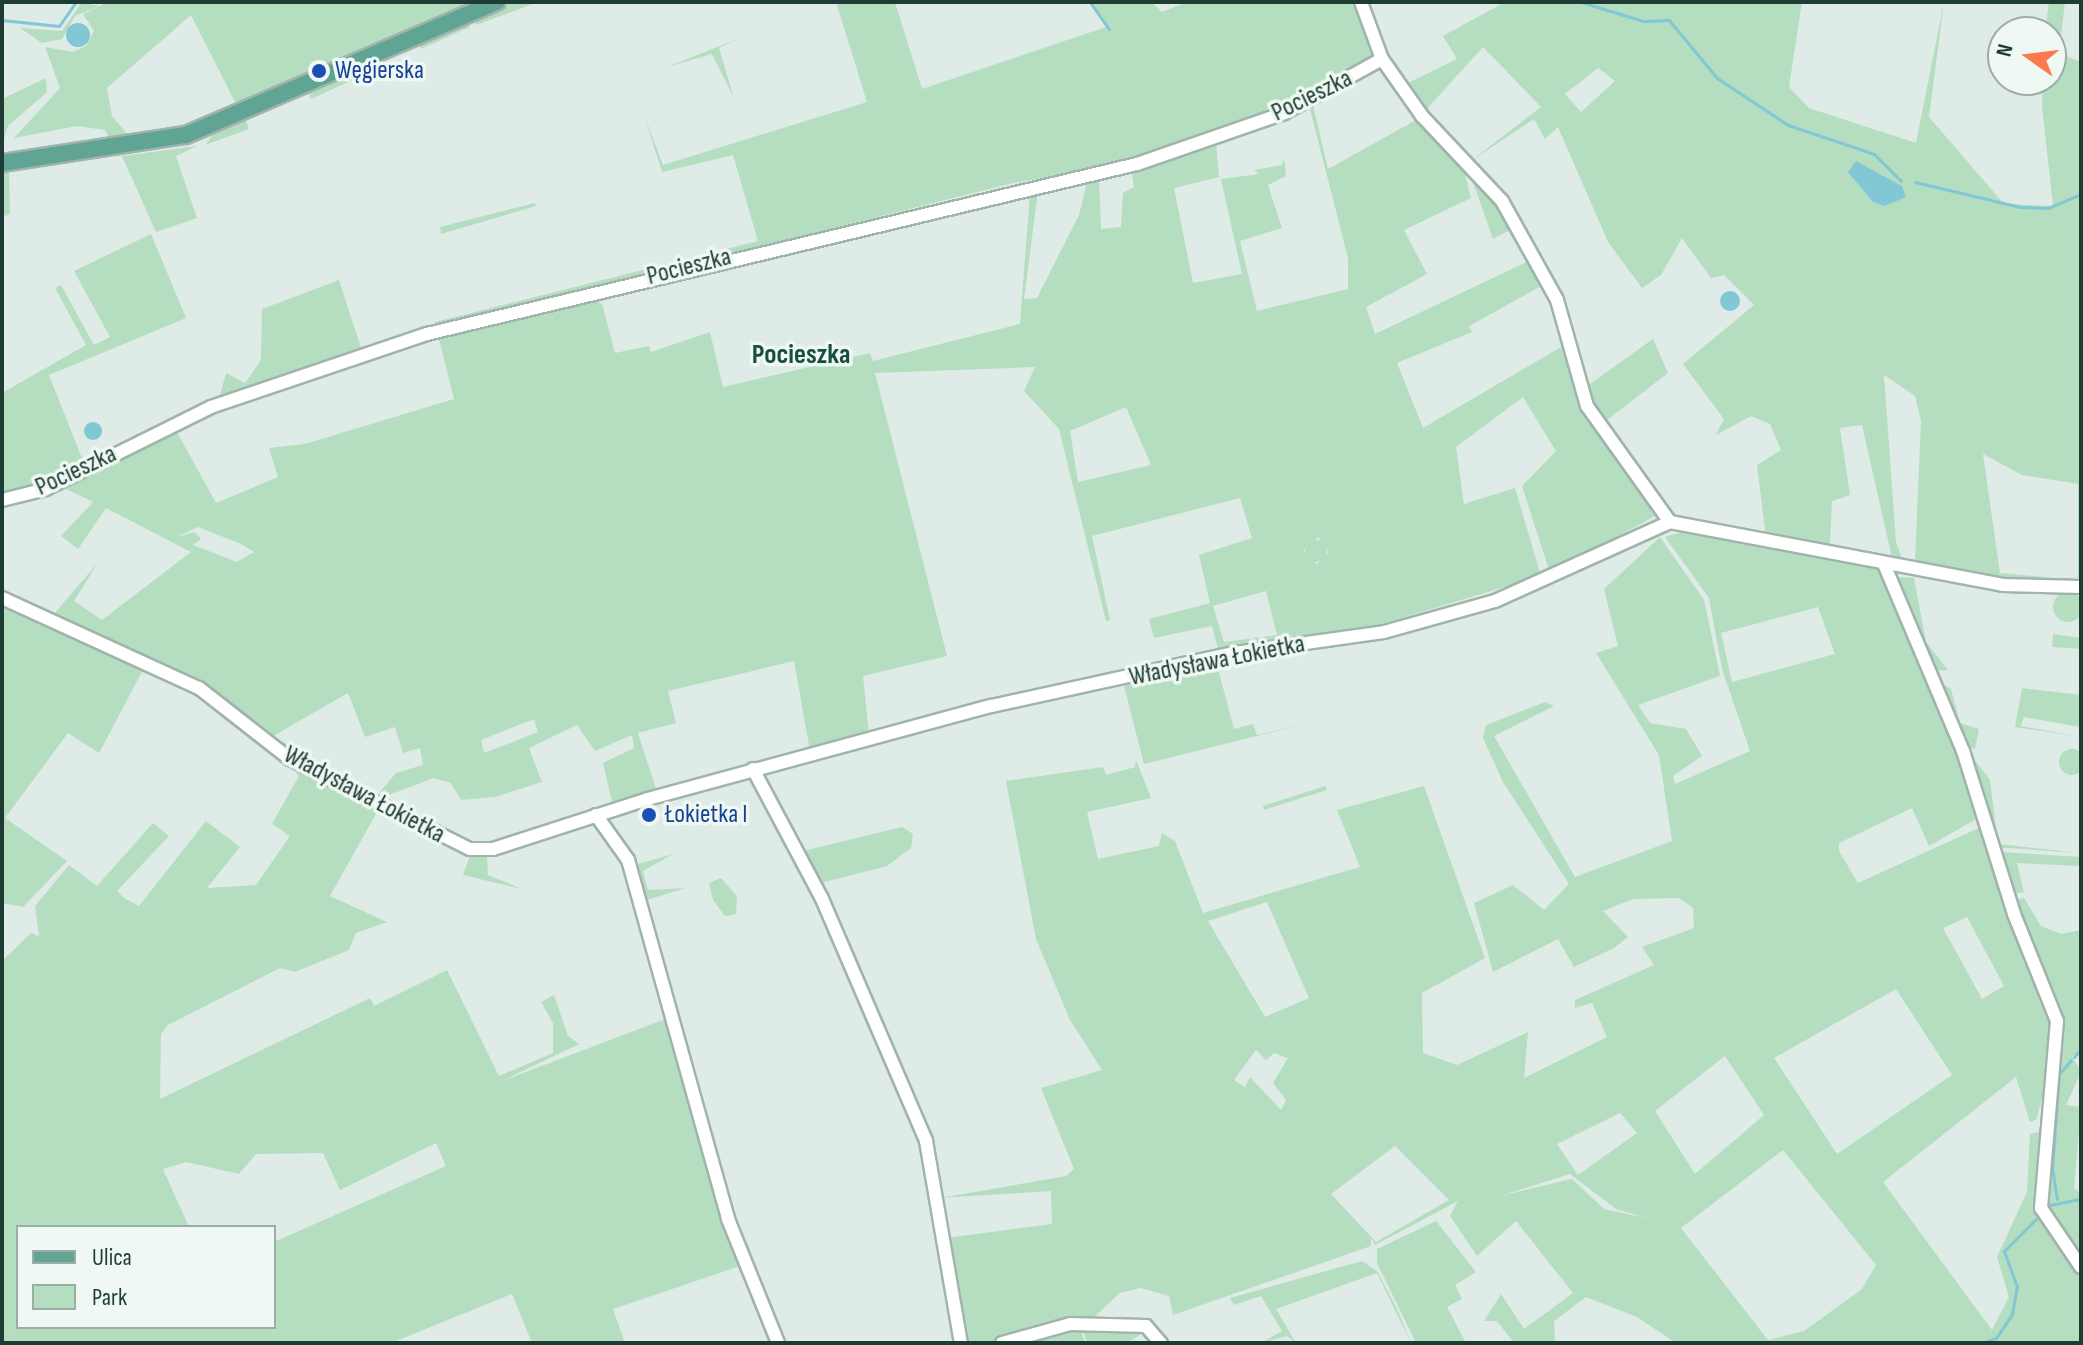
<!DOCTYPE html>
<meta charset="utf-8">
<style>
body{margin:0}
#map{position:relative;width:2083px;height:1345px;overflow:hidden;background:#deebe6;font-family:"Sofia Sans Condensed",sans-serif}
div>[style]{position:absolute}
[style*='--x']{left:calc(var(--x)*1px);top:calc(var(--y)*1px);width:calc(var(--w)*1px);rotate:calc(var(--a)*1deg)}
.green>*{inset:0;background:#b5dec1}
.round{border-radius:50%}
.water>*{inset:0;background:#82c7d5}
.stream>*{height:3px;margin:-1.5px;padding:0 1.5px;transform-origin:1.5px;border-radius:1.5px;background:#82c7d5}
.roads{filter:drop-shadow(2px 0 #a1b3ad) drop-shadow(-2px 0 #a1b3ad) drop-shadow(0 2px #a1b3ad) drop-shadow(0 -2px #a1b3ad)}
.minor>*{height:12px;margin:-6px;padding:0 6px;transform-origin:6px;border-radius:6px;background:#fff}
.major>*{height:16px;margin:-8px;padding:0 8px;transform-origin:8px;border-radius:8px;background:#60a493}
.dots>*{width:22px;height:22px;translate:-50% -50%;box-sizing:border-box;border:4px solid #eff8f3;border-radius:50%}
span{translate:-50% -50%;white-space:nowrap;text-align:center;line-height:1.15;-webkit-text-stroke:7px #eff8f3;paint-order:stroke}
.transit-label{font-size:26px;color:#164399}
.left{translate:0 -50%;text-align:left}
.street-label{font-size:26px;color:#1f3c34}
.neighbourhood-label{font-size:28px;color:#194f42;font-weight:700}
.frame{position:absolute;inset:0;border:4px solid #1f3c34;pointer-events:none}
.legend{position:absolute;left:16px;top:1225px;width:260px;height:104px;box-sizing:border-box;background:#eff8f3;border:2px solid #9cada7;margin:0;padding:10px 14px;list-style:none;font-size:24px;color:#1f3c34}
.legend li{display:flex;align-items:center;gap:16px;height:40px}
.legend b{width:40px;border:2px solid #9cada7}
.north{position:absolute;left:1987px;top:16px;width:80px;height:80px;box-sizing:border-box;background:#eff8f3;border:2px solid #9cada7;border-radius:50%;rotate:284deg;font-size:22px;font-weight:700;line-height:32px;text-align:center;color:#1f3c34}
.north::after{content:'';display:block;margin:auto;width:28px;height:36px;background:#fb794c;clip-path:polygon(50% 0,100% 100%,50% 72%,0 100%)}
</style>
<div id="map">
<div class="green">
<div style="clip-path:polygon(82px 2px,99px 6px,75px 16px,62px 39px,42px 43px,20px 28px,62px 31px)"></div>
<div style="clip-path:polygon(108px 2px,472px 2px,237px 106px,191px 15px,107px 88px,112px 116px,130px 137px,110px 140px,105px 130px,77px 126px,14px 138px,60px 88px,45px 47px,73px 52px,86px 46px,94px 31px,83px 14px)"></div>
<div style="clip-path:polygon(513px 2px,538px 2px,476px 25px,474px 19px)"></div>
<div style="clip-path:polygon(836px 2px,895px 2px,922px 89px,1106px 27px,1089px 2px,1152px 2px,1162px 12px,1187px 2px,1356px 2px,1375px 56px,1244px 124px,1136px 160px,1009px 184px,436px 328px,435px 322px,758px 241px,733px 155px,662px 172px,644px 115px,663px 165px,867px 102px)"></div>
<div style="clip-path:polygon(evenodd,1505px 2px,1802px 2px,1789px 87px,1809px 108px,1916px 143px,1944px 2px,1929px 117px,2004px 204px,2053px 206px,2042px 106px,2043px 80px,2051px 80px,2051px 32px,2045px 32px,2049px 2px,2065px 2px,2059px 53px,2081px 62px,2081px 584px,1998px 579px,1892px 558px,1862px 425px,1840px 428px,1850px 495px,1832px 501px,1830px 544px,1867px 556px,1766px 537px,1757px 465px,1781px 450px,1770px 424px,1751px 416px,1716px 435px,1724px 419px,1683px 364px,1754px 305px,1724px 275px,1711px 278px,1682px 238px,1661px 275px,1642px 288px,1608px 242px,1558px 127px,1545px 139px,1534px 119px,1471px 161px,1541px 107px,1483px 47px,1425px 111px,1390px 64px,1395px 61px,1408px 83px,1457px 59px,1443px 36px,1505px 2px,1598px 68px,1615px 81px,1581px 112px,1565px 94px,1598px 68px,1505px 2px,1884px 375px,1915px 396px,1921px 421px,1915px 561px,1902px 558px,1896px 542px,1884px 375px,1505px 2px,1983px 454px,2022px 475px,2078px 484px,2078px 580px,2000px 573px,1983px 454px)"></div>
<div style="clip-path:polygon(468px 23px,470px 27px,421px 49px,419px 44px)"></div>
<div style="clip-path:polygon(740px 38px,719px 48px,734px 98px,712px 54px,667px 67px)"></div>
<div style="clip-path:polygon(evenodd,1377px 66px,1382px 67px,1389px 81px,1379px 68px,1313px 105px,1328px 169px,1418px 119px,1463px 166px,1471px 198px,1404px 230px,1427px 274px,1366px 307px,1375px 334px,1531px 260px,1543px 285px,1469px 326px,1472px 332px,1397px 363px,1423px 428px,1561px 347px,1580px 404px,1655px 516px,1550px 573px,1522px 486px,1556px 451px,1523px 397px,1456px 447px,1464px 504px,1515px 488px,1541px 576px,1348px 634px,1219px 653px,1212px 626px,1154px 638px,1149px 619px,1210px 603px,1199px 555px,1252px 538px,1240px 498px,1092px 536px,1110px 620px,1106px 621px,1059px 429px,1024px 391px,1035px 367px,875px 373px,947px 656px,863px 676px,869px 735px,810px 751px,794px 661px,668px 691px,676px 723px,638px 733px,657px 792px,613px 806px,603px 763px,634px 748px,632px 735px,595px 751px,577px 725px,529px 748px,542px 782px,495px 797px,461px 800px,451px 783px,434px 778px,386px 796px,380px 792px,396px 773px,423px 765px,420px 748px,403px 753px,395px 727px,365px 737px,348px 693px,273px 736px,322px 766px,317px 769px,107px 638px,53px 615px,97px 564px,74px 601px,102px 620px,191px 552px,106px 508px,78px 549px,61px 536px,93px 502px,60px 486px,173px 425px,216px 503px,278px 477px,269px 448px,305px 444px,454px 399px,438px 335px,590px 299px,602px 304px,615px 353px,649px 346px,651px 352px,710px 332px,723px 387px,870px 353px,873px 361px,1020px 324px,1030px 193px,1038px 191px,1024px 299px,1037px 298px,1079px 215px,1088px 179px,1099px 175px,1101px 229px,1121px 227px,1123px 193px,1134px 187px,1131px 167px,1216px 142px,1219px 177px,1174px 188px,1193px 283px,1242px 274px,1221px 179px,1259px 174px,1254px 170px,1282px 165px,1284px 158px,1286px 176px,1268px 185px,1282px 228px,1240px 241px,1257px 311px,1348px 289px,1348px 258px,1310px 109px,1313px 101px,1377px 66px,1126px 407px,1151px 465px,1078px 482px,1070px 431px,1126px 407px,1377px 66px,198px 527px,241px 544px,254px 552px,237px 562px,193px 545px,201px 539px,195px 532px,176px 537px,198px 527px,1377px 66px,1318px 537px,1329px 552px,1317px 564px,1303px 551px,1318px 537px,1377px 66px,1266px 591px,1277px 635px,1224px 642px,1213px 606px,1266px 591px,1377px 66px,534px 719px,538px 732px,484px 753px,481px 740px,534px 719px)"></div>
<div style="clip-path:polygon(368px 67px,370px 72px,311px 99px,309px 94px)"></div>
<div style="clip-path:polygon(46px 78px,47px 92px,8px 126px,2px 146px,2px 99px)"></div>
<div style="clip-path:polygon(246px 120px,249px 129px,205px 145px,215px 132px)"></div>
<div style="clip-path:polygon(197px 146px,176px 156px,197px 218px,156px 232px,122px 156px)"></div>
<div style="clip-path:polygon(9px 169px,10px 214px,2px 217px,2px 170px)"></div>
<div style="clip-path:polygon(1469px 171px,1474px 174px,1514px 228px,1493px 239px)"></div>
<div style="clip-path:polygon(535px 203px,536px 206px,441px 234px,440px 227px)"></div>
<div style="clip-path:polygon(151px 234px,186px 318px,49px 375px,84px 463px,171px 419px,54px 483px,2px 498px,2px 393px,86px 345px,55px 288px,61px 285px,94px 345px,110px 337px,74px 271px)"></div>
<div style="clip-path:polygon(339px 280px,362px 351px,220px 395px,226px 373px,245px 383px,261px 360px,262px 309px)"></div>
<div style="clip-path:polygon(1653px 339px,1668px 373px,1603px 423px,1583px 389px)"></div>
<div style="clip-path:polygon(evenodd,1688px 530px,1877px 567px,1899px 608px,1951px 729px,1978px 818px,1929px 846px,1912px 808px,1839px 843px,1839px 851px,1858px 883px,1981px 827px,2029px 975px,2036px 972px,2052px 1010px,2052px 1064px,2036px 1120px,2030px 1122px,2016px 1077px,1883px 1182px,1992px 1330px,2009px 1297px,1997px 1257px,2027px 1192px,2030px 1134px,2039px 1132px,2037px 1212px,2081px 1275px,2081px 1343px,1676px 1343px,1637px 1317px,1586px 1297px,1554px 1321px,1555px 1343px,1514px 1343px,1497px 1321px,1484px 1321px,1501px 1294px,1524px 1329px,1573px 1293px,1516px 1221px,1477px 1256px,1450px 1216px,1458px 1201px,1375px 1245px,1371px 1238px,1371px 1246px,1173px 1315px,1169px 1296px,1141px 1288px,1120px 1293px,1091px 1320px,993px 1343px,966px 1342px,946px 1238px,1052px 1224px,1051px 1191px,940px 1198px,1066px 1176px,1074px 1169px,1041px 1088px,1102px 1070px,1070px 1020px,1036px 939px,1006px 781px,1103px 767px,1106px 775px,1135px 767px,1136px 760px,1151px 798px,1087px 812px,1098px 859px,1159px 846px,1162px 833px,1175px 841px,1203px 913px,1360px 867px,1337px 810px,1424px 786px,1485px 958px,1422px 993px,1423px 1053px,1457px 1065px,1528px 1032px,1524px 1078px,1607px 1037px,1592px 1003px,1575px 1008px,1575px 1000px,1654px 965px,1642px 947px,1694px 928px,1693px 908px,1679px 898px,1633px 899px,1603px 911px,1628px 937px,1614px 948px,1574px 967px,1558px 939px,1493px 972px,1474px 903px,1513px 885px,1544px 910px,1569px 884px,1503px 782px,1483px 738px,1486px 725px,1545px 702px,1554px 706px,1494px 736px,1575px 877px,1672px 841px,1659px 755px,1596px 653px,1618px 646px,1604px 589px,1660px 537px,1704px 600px,1720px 676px,1638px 705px,1650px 723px,1686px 729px,1702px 756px,1673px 776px,1675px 784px,1750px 751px,1722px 669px,1709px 598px,1665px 537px,1688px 530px,1818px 607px,1835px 654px,1732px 682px,1721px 633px,1818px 607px,1688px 530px,1267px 902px,1309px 998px,1265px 1017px,1208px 921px,1267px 902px,1688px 530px,1967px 917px,2004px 986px,1982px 999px,1943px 928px,1967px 917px,1688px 530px,1896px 989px,1952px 1075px,1837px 1154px,1774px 1058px,1896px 989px,1688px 530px,1256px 1050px,1266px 1060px,1274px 1053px,1288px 1058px,1273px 1083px,1286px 1100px,1281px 1110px,1250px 1077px,1245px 1087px,1234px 1080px,1256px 1050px,1688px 530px,1725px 1056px,1764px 1115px,1695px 1174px,1655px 1111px,1725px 1056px,1688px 530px,1620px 1113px,1637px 1133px,1578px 1175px,1557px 1144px,1620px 1113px,1688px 530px,1395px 1146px,1449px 1200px,1376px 1242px,1331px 1194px,1395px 1146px,1688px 530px,1783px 1150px,1876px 1265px,1862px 1289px,1804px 1331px,1768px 1340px,1681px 1228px,1783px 1150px,1688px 530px,1570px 1174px,1616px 1209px,1646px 1218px,1604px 1209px,1572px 1179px,1500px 1196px,1570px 1174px)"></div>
<div class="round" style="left:1305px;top:540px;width:22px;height:22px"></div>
<div style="clip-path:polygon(1900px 577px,1914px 578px,1926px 642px,1948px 670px,1935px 671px,1894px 584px)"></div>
<div class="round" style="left:2053px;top:592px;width:30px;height:30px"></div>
<div style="clip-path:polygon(2px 605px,143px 670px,99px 753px,68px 733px,5px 818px,67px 861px,23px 907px,2px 903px)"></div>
<div style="clip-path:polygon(2053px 634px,2081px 638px,2081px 649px,2052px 647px)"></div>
<div style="clip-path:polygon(1216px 661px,1234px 729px,1253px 724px,1257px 735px,1301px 725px,1144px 764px,1124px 686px)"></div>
<div style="clip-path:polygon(1940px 683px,1951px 689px,1960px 723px,1979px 729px,1975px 749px,1963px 746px)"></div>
<div style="clip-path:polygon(2022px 688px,2081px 695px,2081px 727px,2024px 717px,2021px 726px,2081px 737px,2015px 727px)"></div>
<div class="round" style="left:2059px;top:749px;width:26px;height:26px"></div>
<div style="clip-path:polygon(1971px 755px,1990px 780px,1998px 844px,2081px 853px,1993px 847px)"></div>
<div style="clip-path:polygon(evenodd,293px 768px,377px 812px,330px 896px,387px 922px,356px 933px,349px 950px,295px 972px,280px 968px,168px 1025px,161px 1034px,160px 1099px,370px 998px,374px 1006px,447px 970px,499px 1076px,553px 1053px,553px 1023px,541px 1002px,554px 995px,568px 1036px,579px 1044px,502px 1081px,668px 1018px,740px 1266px,613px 1309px,625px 1343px,532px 1343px,512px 1294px,391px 1343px,2px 1343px,3px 960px,31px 933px,39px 936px,35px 906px,69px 865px,97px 886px,153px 823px,169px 836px,117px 891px,124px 898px,139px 906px,206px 821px,240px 847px,207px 888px,256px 885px,290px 836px,272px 824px,299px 776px,293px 768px,436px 1143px,446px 1166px,274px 1242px,274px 1327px,18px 1327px,18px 1227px,189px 1227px,163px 1169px,186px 1162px,239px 1174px,256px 1154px,323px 1153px,340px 1190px,436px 1143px)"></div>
<div style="clip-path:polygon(1325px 786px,1327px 790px,1264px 810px,1263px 806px)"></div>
<div style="clip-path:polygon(902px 827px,913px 834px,911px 848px,887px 866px,817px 884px,803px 851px)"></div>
<div style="clip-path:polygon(544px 838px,487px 858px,488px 875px,522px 889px,463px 875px,470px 856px)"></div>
<div style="clip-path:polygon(2000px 852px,2081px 857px,2081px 866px,2017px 863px,2024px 892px,2013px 894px)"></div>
<div style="clip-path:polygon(673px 854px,643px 871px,648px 890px,686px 888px,640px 902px,631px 866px)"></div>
<div style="clip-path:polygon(721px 878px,737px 896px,736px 914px,725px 916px,713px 900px,709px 883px)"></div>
<div style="clip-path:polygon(2024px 898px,2041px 926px,2061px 934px,2081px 930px,2081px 1053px,2072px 1056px,2081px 1072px,2066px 1105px,2081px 1107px,2074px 1188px,2081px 1194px,2081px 1263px,2046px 1218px,2063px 1033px,2019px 910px,2017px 900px)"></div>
<div style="clip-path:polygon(1436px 1221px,1476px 1272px,1455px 1285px,1462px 1299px,1447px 1307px,1466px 1343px,1416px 1343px,1377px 1263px,1377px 1249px)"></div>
<div style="clip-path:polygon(1362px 1261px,1377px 1271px,1397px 1309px,1411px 1343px,1377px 1273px,1276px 1309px,1296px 1343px,1287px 1336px,1261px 1343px,1282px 1331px,1261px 1296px,1234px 1305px,1230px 1298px)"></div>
<div style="clip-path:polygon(1082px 1326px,1141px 1330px,1143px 1333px,1130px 1341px,1087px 1343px)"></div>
<div style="clip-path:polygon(1080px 1327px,1085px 1343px,1011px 1343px)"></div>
</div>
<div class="water">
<div class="round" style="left:66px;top:23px;width:24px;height:24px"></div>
<div style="clip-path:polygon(1856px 161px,1902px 186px,1906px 197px,1885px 206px,1873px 202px,1848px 172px)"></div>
<div class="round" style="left:1720px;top:291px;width:20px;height:20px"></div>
<div class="round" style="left:84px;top:422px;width:18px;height:18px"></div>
</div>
<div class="stream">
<div style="--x:1090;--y:2;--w:33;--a:55"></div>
<div style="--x:1581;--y:2;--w:65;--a:17"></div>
<div style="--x:1643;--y:21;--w:26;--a:-2"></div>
<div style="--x:1669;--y:20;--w:75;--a:50.4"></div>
<div style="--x:1717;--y:78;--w:85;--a:33.5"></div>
<div style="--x:1788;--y:125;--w:91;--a:18.6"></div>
<div style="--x:1874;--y:154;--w:38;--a:45"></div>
<div style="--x:2;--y:20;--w:57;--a:6"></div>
<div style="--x:59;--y:26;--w:29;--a:-55"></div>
<div style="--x:1915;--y:182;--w:108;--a:13.4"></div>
<div style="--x:2020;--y:207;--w:28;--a:2"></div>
<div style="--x:2048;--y:208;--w:36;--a:-23"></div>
<div style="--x:2074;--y:1057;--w:11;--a:-49"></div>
<div style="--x:2057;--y:1199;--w:30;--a:-99"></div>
<div style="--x:2052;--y:1169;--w:95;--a:-85.8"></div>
<div style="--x:2059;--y:1074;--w:18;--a:-49"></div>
<div style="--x:2049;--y:1205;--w:33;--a:-11"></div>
<div style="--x:1937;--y:1343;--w:23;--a:0"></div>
<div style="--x:1981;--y:1343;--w:16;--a:-18"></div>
<div style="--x:1996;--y:1338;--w:29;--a:-56"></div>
<div style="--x:2012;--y:1314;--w:27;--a:-80"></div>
<div style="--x:2017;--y:1287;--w:38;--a:-110"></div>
<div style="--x:2004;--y:1251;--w:45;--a:-45"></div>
</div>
<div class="roads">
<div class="minor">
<div style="--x:1361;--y:2;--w:61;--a:69.8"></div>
<div style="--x:1382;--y:59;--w:70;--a:54.9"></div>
<div style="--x:1422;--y:116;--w:117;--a:46.7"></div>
<div style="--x:1502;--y:201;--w:113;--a:60.9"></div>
<div style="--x:1557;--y:300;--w:110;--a:74.2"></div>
<div style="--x:1587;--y:406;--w:143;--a:54.4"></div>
<div style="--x:2;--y:500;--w:45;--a:-14"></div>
<div style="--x:46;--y:489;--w:184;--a:-26.4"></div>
<div style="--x:211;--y:407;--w:228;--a:-18.7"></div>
<div style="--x:427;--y:334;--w:730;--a:-13.47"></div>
<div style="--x:1137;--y:164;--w:156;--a:-19.1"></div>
<div style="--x:1284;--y:113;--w:112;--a:-28.9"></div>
<div style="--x:1884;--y:564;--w:203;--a:67.1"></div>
<div style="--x:1963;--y:751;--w:171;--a:72.6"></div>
<div style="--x:2014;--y:914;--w:115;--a:68.1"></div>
<div style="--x:2057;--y:1021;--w:188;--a:94.9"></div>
<div style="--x:2041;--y:1208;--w:71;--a:55.9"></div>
<div style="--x:2;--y:598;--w:217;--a:24.6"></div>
<div style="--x:199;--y:688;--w:115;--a:38"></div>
<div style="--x:290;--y:759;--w:201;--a:26.6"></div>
<div style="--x:470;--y:849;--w:23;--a:0"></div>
<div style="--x:493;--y:849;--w:163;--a:-17.9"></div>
<div style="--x:648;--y:799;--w:355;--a:-15.2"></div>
<div style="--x:991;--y:706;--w:250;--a:-12.3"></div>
<div style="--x:1235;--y:653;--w:150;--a:-8"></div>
<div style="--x:1384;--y:632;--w:115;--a:-15.6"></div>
<div style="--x:1495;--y:601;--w:192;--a:-24.3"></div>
<div style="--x:1670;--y:522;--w:339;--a:10.7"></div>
<div style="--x:2003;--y:585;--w:78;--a:1.5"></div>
<div style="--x:753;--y:769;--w:147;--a:62"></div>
<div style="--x:822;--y:899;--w:263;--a:66.7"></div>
<div style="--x:926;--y:1141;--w:205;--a:80.2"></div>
<div style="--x:596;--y:815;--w:55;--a:54.6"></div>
<div style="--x:628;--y:860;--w:373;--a:74.4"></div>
<div style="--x:728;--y:1219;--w:134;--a:68"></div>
<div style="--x:1002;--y:1343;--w:71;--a:-15.6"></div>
<div style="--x:1070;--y:1324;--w:76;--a:1.5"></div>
<div style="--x:1146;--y:1326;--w:23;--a:49"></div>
</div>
<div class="major">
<div style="--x:2;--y:163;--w:186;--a:-8.7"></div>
<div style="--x:186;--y:135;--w:338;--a:-23.2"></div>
</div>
</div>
<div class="dots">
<div style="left:319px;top:71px;background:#1a4fb4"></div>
<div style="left:649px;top:815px;background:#1a4fb4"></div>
</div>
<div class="transit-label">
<span class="left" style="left:335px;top:71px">Węgierska</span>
<span class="left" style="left:665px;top:815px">Łokietka I</span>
</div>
<div class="street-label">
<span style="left:1312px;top:96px;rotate:-26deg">Pocieszka</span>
<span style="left:689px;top:267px;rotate:-14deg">Pocieszka</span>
<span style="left:76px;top:471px;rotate:-25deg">Pocieszka</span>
<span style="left:1217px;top:661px;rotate:-11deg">Władysława Łokietka</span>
<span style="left:364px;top:795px;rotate:28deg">Władysława Łokietka</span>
</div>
<div class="neighbourhood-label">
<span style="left:801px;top:355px">Pocieszka</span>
</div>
<div class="frame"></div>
<ul class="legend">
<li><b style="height:10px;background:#60a493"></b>Ulica</li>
<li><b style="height:22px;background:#b5dec1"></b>Park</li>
</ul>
<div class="north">N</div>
</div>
